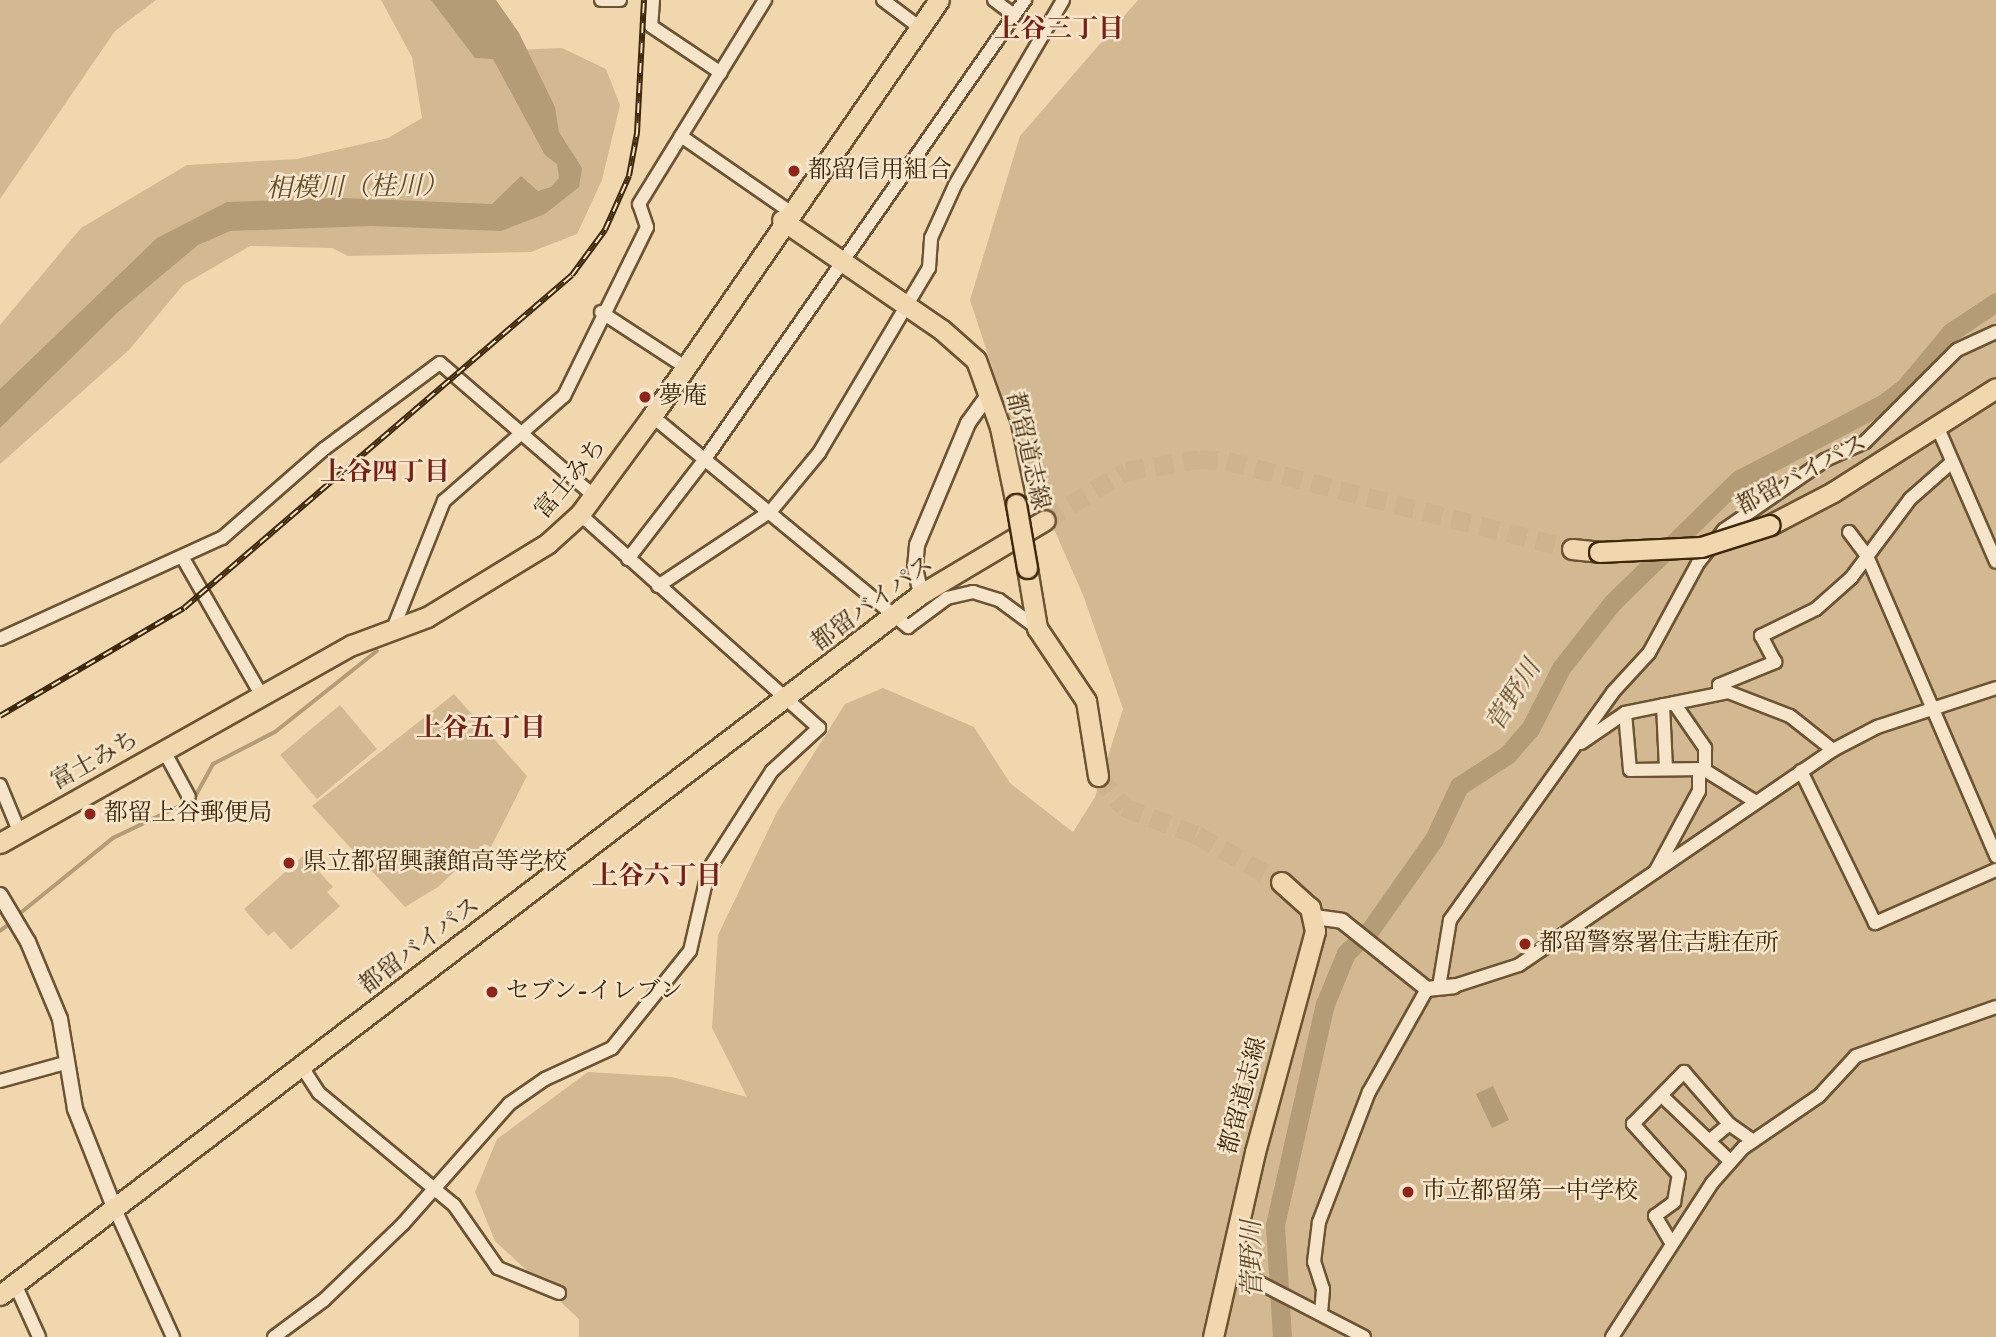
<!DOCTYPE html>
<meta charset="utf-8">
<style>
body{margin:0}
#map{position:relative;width:1996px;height:1337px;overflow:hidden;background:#f1d7ae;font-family:"IM FELL English","Noto Serif JP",serif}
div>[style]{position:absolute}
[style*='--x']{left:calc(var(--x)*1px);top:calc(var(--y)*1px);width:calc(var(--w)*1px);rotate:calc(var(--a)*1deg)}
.green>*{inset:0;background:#d3b992}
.water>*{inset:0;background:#b49c76}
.stream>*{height:3.5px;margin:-1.75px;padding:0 1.75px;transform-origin:1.75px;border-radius:1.75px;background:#b49c76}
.river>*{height:19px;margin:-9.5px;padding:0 9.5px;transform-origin:9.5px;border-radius:9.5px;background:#b49c76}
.primary-tunnel>*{height:19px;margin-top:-9.5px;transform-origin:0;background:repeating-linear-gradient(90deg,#cdb48d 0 19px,transparent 0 29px)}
.trunk-tunnel>*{height:19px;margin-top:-9.5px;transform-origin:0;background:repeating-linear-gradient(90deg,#cdb48d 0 19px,transparent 0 29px)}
.roads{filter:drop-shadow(2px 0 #6c5432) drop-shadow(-2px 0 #6c5432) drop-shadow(0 2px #6c5432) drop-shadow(0 -2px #6c5432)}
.minor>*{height:12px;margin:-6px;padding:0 6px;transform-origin:6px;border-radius:6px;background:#f6e5ca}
.tertiary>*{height:14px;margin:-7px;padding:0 7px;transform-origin:7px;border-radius:7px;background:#f6e5ca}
.primary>*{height:19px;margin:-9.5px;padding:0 9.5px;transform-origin:9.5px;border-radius:9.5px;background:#f1d7ae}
.trunk>*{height:19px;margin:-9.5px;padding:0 9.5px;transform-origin:9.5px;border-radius:9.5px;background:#f1d7ae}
.rail>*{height:6px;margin-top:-3px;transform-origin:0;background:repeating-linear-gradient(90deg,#f6e5ca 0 10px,#3f2809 0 20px);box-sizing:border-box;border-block:2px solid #3f2809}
.bridges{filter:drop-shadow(2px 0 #3f2809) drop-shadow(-2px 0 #3f2809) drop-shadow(0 2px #3f2809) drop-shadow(0 -2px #3f2809)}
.primary-bridge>*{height:19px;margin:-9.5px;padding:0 9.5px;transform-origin:9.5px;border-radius:9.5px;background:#f1d7ae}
.trunk-bridge>*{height:19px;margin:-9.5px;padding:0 9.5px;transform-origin:9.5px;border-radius:9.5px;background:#f1d7ae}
.dots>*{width:19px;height:19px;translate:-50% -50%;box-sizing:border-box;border:4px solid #f6e5ca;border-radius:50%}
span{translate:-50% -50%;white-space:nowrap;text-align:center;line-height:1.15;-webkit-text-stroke:5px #f6e5ca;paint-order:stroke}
.poi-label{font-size:24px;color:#3f2809}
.left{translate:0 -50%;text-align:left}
.street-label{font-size:24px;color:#3f2809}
.neighbourhood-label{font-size:26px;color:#7a1f14;font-weight:700}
.water-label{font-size:26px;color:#624b2a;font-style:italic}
</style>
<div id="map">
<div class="green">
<div style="clip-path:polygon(0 0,156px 0,115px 31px,0 199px)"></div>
<div style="clip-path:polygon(381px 0,436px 0,491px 51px,562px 48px,606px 69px,620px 105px,602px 180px,577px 234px,531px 252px,348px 256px,332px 248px,250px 246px,183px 285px,129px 350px,0 464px,0 325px,81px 228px,187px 165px,297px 159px,388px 138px,422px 118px,412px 57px)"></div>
<div style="clip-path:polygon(1138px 0,1996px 0,1996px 1337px,579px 1337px,579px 1319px,495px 1241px,475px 1192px,497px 1139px,588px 1072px,672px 1077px,747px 1097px,712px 1028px,718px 935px,777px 812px,845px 704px,883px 688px,974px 727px,1010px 783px,1073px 832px,1095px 797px,1123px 709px,1083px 595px,1020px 452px,970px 300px,1020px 136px)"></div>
<div style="clip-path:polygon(454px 694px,527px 776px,491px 847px,484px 844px,438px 887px,405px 907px,312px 806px)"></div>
<div style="clip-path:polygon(340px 705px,377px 749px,317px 799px,280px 755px)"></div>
<div style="clip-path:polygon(304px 855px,333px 887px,327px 892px,340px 906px,291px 950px,274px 931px,268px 936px,244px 909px)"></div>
</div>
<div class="water">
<div style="clip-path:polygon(431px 0,496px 0,519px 33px,555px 107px,559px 132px,582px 168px,579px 187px,545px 214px,501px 231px,371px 226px,230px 231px,198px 245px,118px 312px,0 428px,0 389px,157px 238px,227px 202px,342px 198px,492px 204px,521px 176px,538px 191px,551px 187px,559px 178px,557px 164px,545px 155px,493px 59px,475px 58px)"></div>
<div style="clip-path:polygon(1493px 1086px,1509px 1120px,1492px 1128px,1476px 1094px)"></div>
</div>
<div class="stream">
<div style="--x:720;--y:62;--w:73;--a:-58.5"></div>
<div style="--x:660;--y:158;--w:98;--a:-57.9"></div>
<div style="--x:18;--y:915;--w:122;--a:-39"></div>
<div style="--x:113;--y:838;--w:79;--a:-25.6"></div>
<div style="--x:184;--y:804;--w:15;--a:-37"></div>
<div style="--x:196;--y:795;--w:35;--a:-61"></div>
<div style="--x:213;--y:764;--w:70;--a:-27.3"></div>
<div style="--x:275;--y:732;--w:130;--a:-38.5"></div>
<div style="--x:0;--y:931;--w:10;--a:-37"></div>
</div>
<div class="river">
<div style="--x:1282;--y:1337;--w:112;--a:-93.6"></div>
<div style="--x:1275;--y:1225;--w:227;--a:-77.3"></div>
<div style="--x:1325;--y:1004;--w:55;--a:-67.6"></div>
<div style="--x:1346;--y:953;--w:33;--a:-44"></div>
<div style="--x:1370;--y:930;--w:111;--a:-54.9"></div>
<div style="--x:1434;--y:839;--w:59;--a:-64.7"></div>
<div style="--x:1459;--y:786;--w:57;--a:-32.9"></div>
<div style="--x:1507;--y:755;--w:35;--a:-49"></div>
<div style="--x:1530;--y:729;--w:68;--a:-63.1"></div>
<div style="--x:1561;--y:668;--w:84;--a:-51.8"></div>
<div style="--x:1613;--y:602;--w:175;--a:-44.3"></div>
<div style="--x:1738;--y:480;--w:165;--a:-27.8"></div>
<div style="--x:1884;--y:403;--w:26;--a:-37"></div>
<div style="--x:1905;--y:387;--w:72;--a:-50.1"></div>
<div style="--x:1951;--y:332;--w:54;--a:-33.7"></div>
</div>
<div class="primary-tunnel">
<div style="--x:1098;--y:776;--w:40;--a:50"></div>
<div style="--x:1124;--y:807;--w:78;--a:21"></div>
<div style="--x:1197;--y:835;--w:96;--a:29.2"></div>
</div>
<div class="trunk-tunnel">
<div style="--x:1045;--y:520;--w:95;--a:-31.2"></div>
<div style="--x:1126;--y:471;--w:74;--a:-9.3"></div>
<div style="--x:1199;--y:459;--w:28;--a:4"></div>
<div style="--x:1227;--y:461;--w:356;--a:14.3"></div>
</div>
<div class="roads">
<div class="minor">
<div style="--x:601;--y:0;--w:19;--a:0"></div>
<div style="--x:653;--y:0;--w:26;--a:94"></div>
<div style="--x:651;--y:26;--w:84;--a:33.9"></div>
<div style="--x:883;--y:0;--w:45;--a:36.9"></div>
<div style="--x:994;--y:0;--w:25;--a:37"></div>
<div style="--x:681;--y:136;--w:131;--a:34.8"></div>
<div style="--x:601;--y:312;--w:100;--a:33.2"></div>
<div style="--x:652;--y:416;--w:332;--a:39.5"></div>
<div style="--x:908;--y:627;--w:49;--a:-36.6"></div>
<div style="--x:947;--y:598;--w:27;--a:-13"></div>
<div style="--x:973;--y:592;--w:27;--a:17"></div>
<div style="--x:999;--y:600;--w:47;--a:36.4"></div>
<div style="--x:1937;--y:426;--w:148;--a:66.5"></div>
<div style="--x:1849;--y:532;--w:30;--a:53"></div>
<div style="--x:1867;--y:556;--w:327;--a:66.7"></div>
<div style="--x:628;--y:559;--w:126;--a:-52.4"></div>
<div style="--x:705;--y:459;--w:560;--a:-55.12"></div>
<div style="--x:184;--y:560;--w:157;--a:60.2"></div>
<div style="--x:658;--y:586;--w:136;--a:-33.6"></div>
<div style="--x:771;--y:511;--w:75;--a:-50.4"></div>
<div style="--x:819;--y:453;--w:215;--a:-59.3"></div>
<div style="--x:929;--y:268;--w:30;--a:-86"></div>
<div style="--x:931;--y:238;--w:58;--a:-65.6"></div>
<div style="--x:955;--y:185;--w:214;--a:-59.7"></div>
<div style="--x:393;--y:629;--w:138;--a:-68.3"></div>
<div style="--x:444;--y:501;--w:159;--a:-41.2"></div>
<div style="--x:564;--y:396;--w:188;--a:-63.8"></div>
<div style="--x:647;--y:227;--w:24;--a:-109"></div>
<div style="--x:639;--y:204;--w:240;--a:-58.3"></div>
<div style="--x:0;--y:639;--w:244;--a:-24.5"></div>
<div style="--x:222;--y:538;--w:135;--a:-41.1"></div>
<div style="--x:324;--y:449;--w:144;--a:-36.6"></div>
<div style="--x:440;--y:363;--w:202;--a:40.8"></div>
<div style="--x:1719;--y:693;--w:8;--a:-90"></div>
<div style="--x:1719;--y:685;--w:61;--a:-22.3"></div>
<div style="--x:1775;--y:662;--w:30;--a:-118"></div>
<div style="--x:1761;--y:636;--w:61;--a:-26.1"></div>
<div style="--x:1816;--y:609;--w:47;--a:-41.5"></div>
<div style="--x:1851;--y:578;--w:99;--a:-53.2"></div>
<div style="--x:1910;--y:499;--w:56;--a:-41.4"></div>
<div style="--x:1674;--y:703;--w:55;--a:55.4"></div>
<div style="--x:1705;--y:748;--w:22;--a:90"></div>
<div style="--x:1663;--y:705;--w:64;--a:87.3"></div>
<div style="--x:1625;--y:713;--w:57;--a:85"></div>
<div style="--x:1630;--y:770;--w:73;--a:-0.8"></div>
<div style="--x:1703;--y:769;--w:62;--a:31.9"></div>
<div style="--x:1581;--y:743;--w:53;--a:-34.3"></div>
<div style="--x:1625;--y:713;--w:105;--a:-11.5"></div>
<div style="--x:1728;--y:692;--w:66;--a:21.2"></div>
<div style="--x:1790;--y:716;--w:55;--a:38.3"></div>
<div style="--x:164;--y:751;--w:52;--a:61.5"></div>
<div style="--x:1801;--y:771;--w:169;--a:64"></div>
<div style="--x:1875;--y:923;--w:132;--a:-23.7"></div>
<div style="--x:0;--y:785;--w:50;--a:67.6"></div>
<div style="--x:1655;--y:872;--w:92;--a:-61.5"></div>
<div style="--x:1699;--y:791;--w:22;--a:-90"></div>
<div style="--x:1454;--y:986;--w:68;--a:-17.9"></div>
<div style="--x:1519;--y:965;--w:381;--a:-34.4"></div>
<div style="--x:1833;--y:750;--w:50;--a:-27.6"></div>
<div style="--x:1877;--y:727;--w:125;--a:-18.1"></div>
<div style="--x:1439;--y:987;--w:68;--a:-80.7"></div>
<div style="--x:1450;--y:920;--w:280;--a:-54.4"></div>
<div style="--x:1613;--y:692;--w:53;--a:-47.3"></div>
<div style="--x:1649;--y:653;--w:102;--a:-61.4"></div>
<div style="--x:1698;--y:563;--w:42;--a:-51.8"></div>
<div style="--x:1724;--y:530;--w:123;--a:-34.7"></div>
<div style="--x:1825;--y:460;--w:44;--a:-24.2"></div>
<div style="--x:1865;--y:442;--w:130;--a:-45"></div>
<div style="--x:1957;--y:350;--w:43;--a:-24.8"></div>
<div style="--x:302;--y:1067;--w:31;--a:57"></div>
<div style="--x:319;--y:1093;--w:175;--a:39.7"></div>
<div style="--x:454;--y:1205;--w:77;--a:55.1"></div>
<div style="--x:498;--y:1268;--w:66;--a:22.3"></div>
<div style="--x:0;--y:1081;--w:67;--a:-15.5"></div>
<div style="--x:1662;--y:1096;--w:95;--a:43.7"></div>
<div style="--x:1709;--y:1141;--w:26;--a:-40"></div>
<div style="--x:114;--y:1207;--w:143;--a:65.6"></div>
<div style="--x:1672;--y:1244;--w:33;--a:-121"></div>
<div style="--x:1655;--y:1216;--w:24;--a:-36"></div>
<div style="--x:1674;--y:1202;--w:27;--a:-80"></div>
<div style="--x:1679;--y:1175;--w:69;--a:-132"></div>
<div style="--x:1633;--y:1124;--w:73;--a:-45.6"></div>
<div style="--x:1684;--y:1072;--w:69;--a:49.1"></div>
<div style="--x:1729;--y:1124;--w:29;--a:35"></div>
<div style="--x:1229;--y:1267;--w:152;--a:27.4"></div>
<div style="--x:15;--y:1284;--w:58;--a:65.6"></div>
<div style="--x:1321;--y:1313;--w:24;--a:-85"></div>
<div style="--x:1323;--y:1289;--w:28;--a:-108"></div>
<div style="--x:1314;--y:1262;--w:40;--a:-82.9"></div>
<div style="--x:1319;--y:1222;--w:139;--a:-69"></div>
<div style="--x:1369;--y:1092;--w:118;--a:-60.6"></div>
<div style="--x:274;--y:1337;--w:62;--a:-36.5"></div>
<div style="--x:324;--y:1300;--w:110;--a:-43.9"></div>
<div style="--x:403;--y:1224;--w:160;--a:-48.5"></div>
<div style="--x:509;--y:1104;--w:44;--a:-34.8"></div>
<div style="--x:545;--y:1079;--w:74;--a:-24.8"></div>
<div style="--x:612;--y:1048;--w:124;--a:-51.2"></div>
<div style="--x:690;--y:951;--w:84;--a:-77"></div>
<div style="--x:709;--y:869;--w:117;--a:-57.3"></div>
<div style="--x:772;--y:771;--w:64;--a:-42.5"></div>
<div style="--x:819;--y:728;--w:321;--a:-138.2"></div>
<div style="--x:1612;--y:1337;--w:184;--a:-57"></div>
<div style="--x:1712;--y:1183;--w:47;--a:-48.5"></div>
<div style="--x:1743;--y:1148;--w:92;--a:-34.4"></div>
<div style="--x:1819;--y:1096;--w:54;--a:-47.2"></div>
<div style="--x:1856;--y:1056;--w:148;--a:-19.3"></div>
</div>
<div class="tertiary">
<div style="--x:921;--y:594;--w:27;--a:-103"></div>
<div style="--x:915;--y:568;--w:23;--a:-85"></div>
<div style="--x:917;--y:545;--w:132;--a:-67.3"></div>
<div style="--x:968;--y:423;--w:36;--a:-54"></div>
<div style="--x:0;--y:895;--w:55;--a:59.2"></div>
<div style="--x:28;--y:942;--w:83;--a:67.4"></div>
<div style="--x:60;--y:1019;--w:91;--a:80.5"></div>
<div style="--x:75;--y:1109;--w:105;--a:68.3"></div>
<div style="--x:1315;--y:917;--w:27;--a:8"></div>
<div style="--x:1342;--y:921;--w:109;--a:38.7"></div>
<div style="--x:1427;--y:989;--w:27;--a:-6"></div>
</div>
<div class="primary">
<div style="--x:782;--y:220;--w:194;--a:34.5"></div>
<div style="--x:942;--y:330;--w:45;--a:41.4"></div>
<div style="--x:976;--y:360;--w:71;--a:70.3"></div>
<div style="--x:1000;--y:427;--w:79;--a:78.3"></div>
<div style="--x:1027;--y:568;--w:61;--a:80.5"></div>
<div style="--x:1037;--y:628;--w:88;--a:56.1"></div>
<div style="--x:1086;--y:701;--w:76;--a:80.9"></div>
<div style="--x:1213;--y:1337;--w:190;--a:-77.2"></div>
<div style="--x:1255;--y:1152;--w:229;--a:-74.8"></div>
<div style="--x:1315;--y:931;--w:24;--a:-102"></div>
<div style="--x:1310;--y:908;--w:39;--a:-138"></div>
</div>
<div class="trunk">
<div style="--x:1770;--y:525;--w:71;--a:-27.6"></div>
<div style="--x:1833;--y:492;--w:193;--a:-32.5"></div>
<div style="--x:1572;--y:549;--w:27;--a:6"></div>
<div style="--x:0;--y:843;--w:404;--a:-29.4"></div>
<div style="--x:352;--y:645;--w:80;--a:-20.5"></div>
<div style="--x:427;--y:617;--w:142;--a:-31.4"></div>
<div style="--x:548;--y:543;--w:43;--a:-42.2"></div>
<div style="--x:580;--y:514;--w:122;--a:-53.7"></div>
<div style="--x:652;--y:416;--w:505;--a:-55.4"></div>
<div style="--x:0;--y:1295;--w:1157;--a:-37.28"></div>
<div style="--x:921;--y:594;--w:144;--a:-30.8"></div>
</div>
</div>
<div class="rail">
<div style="--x:0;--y:716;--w:213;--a:-30.4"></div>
<div style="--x:184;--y:608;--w:511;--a:-40.64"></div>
<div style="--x:572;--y:275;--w:56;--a:-53.7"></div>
<div style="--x:605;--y:230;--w:59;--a:-66"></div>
<div style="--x:629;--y:176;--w:44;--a:-79.5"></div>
<div style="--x:637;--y:133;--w:133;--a:-87"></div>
</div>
<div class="bridges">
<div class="primary-bridge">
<div style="--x:1016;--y:504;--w:65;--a:80.2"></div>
</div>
<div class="trunk-bridge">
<div style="--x:1599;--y:552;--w:102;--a:-2.8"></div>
<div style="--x:1701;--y:547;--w:72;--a:-17.7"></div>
</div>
</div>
<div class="dots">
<div style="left:794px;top:171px;background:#8f2418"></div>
<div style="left:645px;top:397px;background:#8f2418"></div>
<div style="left:90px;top:814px;background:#8f2418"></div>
<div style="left:289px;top:863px;background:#8f2418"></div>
<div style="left:1525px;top:944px;background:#8f2418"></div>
<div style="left:492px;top:992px;background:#8f2418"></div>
<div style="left:1408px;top:1192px;background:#8f2418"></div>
</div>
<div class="poi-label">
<span class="left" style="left:808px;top:171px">都留信用組合</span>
<span class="left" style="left:659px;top:397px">夢庵</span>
<span class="left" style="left:104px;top:814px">都留上谷郵便局</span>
<span class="left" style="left:303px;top:863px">県立都留興譲館高等学校</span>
<span class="left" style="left:1539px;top:944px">都留警察署住吉駐在所</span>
<span class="left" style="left:506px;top:992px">セブン-イレブン</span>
<span class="left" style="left:1422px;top:1192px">市立都留第一中学校</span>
</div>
<div class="street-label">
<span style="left:1027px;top:451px;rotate:77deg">都留道志線</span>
<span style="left:1802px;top:475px;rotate:-28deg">都留バイパス</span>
<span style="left:571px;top:479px;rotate:-50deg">富士みち</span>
<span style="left:873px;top:604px;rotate:-36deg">都留バイパス</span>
<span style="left:95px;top:761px;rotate:-29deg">富士みち</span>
<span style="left:420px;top:946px;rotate:-37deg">都留バイパス</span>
<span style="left:1244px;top:1096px;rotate:-75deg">都留道志線</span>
</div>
<div class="neighbourhood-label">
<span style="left:1059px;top:30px">上谷三丁目</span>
<span style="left:385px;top:473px">上谷四丁目</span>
<span style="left:481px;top:729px">上谷五丁目</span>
<span style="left:657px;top:877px">上谷六丁目</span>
</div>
<div class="water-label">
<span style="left:357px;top:188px;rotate:-1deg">相模川（桂川）</span>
<span style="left:1514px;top:696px;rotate:-58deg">菅野川</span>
<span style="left:1253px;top:1259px;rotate:-91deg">菅野川</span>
</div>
</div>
